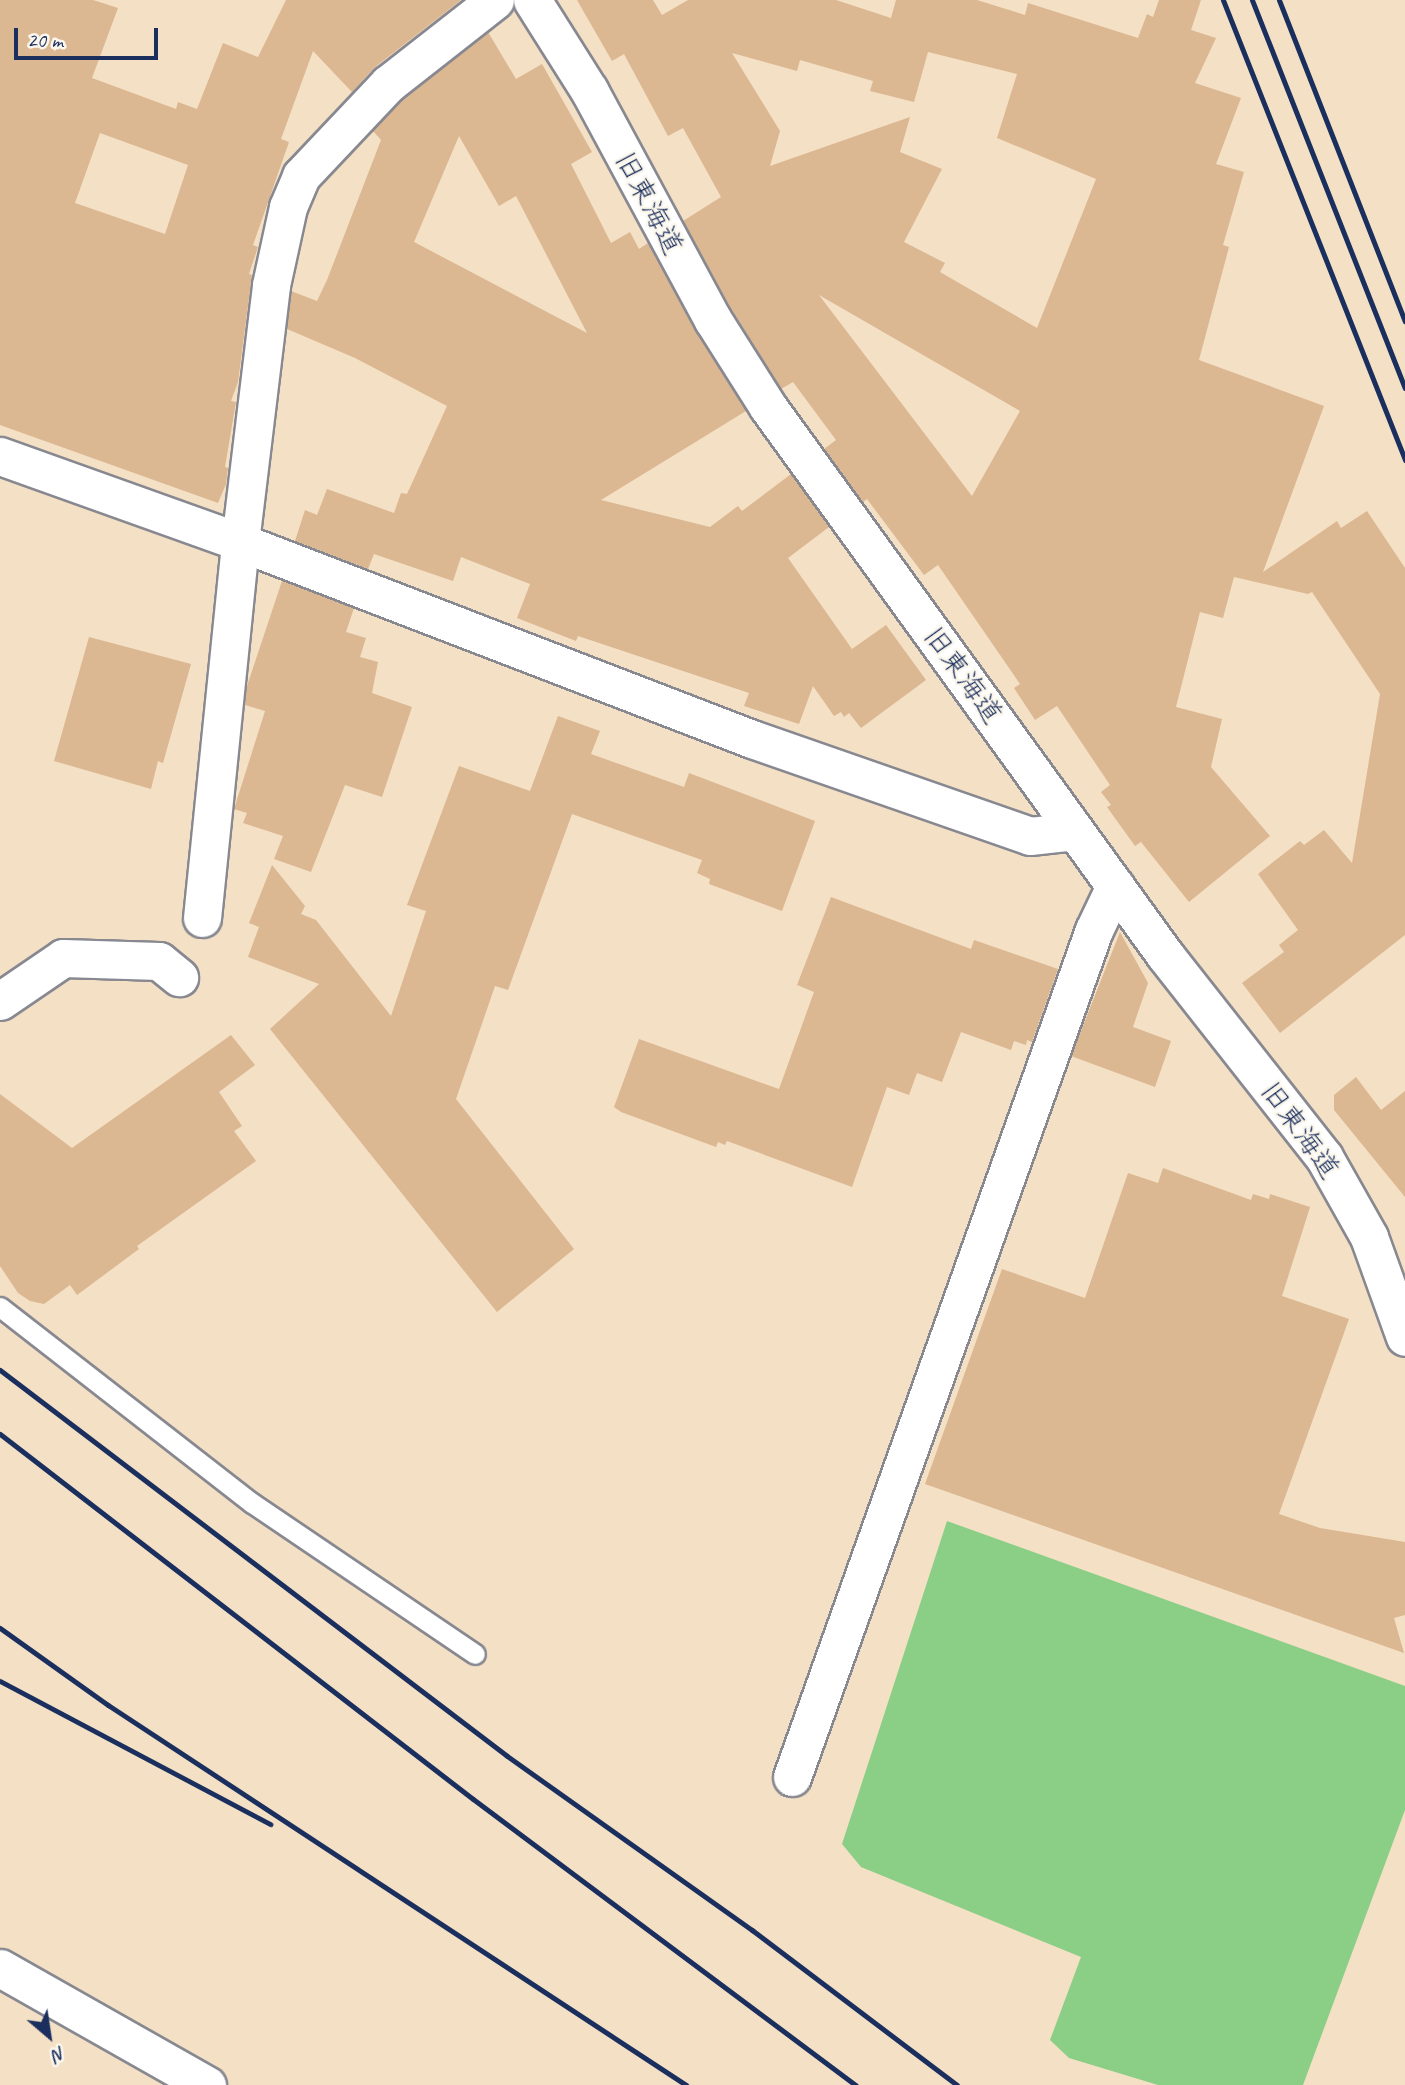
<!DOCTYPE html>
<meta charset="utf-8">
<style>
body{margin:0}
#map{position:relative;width:1405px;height:2085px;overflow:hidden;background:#f4e0c4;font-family:Caveat,"Klee One",sans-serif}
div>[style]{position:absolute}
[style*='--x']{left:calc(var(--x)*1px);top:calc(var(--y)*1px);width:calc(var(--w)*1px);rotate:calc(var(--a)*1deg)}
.green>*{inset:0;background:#8bce86}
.building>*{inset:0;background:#dbb792}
.roads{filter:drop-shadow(2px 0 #888891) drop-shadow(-2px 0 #888891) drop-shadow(0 2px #888891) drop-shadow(0 -2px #888891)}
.lane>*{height:19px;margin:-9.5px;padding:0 9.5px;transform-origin:9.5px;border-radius:9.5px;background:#fff}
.street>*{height:37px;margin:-18.5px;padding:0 18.5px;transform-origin:18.5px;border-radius:18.5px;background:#fff}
.rail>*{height:5px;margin:-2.5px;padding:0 2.5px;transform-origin:2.5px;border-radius:2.5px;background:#1b2f5e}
span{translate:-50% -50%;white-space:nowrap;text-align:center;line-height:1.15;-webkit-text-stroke:5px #fbf7ec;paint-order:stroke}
.street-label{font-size:28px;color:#1b2f5e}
.north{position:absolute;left:14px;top:2001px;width:70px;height:70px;-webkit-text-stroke:5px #fbf7ec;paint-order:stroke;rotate:151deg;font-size:19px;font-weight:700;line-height:28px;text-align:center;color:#1b2f5e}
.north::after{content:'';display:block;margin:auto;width:24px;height:32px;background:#1b2f5e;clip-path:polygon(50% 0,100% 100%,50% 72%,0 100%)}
.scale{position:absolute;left:14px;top:28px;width:144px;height:32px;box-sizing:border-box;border:4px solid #1b2f5e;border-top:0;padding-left:9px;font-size:21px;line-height:24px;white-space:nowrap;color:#1b2f5e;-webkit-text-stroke:5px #fbf7ec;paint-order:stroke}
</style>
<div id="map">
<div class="green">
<div style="clip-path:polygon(947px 1521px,1405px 1686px,1405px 1810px,1303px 2085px,1158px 2085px,1069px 2058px,1050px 2040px,1081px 1957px,861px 1867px,842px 1844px)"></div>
</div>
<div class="building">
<div style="clip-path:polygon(evenodd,0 0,93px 0,118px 8px,92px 78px,176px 109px,178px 102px,197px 109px,223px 43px,258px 57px,286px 0,461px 0,375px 67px,352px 92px,313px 51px,281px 139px,289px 142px,253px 245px,258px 247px,249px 274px,252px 275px,238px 382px,231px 401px,236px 402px,225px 467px,228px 468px,226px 484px,218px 503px,0 425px,0 0,100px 133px,188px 165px,165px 234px,75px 203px,100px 133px)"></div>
<div style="clip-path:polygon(evenodd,577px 0,653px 0,662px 15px,688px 0,836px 0,891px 18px,896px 0,977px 0,1025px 15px,1028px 3px,1138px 38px,1147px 14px,1153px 17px,1159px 0,1201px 0,1191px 30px,1216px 38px,1195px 83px,1241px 98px,1216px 164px,1244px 172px,1223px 245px,1229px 247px,1199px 360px,1324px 406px,1263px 572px,1337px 521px,1341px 528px,1367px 511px,1405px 568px,1405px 935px,1280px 1033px,1242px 983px,1284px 952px,1279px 945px,1298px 930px,1258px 874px,1300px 841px,1304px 845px,1324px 830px,1352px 863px,1380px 694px,1312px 592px,1308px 594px,1234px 577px,1223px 618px,1200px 612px,1176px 707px,1222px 719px,1211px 767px,1270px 836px,1189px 902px,1141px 842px,1135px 846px,1107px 807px,1111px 805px,1101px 792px,1110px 785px,1057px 706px,1035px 720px,1014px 688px,1020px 684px,938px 565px,924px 575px,867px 499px,863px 502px,824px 449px,836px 440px,793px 382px,781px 389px,731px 309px,683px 221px,721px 197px,683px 128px,668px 136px,624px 54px,612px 61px,577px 0,928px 52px,1017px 74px,997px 138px,1096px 179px,1037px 328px,940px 272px,945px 263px,904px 242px,942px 169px,900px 152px,910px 117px,770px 166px,780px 131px,732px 53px,797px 71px,800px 60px,873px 81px,870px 91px,914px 102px,928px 52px,577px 0,819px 295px,1020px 411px,972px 496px,819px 295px)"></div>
<div style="clip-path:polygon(evenodd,488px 32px,516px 79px,542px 64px,592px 152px,571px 164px,611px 243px,630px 232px,639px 249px,648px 243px,695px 330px,746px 411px,601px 500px,710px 527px,738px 506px,742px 511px,791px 474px,829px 527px,788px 558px,852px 649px,886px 625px,926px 680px,861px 728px,849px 713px,844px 717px,841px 712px,834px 716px,813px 686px,799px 724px,744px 706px,749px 693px,578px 636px,576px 641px,517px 618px,530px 584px,461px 557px,453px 581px,374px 554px,368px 569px,295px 541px,305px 510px,317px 515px,327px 489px,394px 513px,401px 493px,407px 494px,447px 406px,355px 358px,287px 329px,291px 291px,317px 301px,327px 280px,381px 140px,373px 131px,402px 100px,488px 32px,459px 136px,499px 206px,516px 196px,587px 333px,414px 242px,459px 136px)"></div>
<div style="clip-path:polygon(282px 581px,354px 608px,346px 632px,366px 638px,360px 657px,378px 662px,372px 693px,412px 707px,382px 797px,345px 785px,311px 872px,274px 859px,283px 836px,243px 823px,247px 813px,234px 809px,265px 711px,245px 705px,246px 689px)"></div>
<div style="clip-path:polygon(89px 637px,191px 664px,163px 763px,158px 761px,151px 789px,54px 761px)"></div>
<div style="clip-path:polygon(558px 716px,600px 731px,591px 754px,684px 787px,689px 773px,815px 821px,782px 911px,709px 884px,710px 879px,697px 873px,702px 860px,572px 814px,508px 990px,495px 986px,456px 1099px,574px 1249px,497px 1312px,270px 1029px,319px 984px,248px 957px,259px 927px,249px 923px,272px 865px,305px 906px,301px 914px,316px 920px,391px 1016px,426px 911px,407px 905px,459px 766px,530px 791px)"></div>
<div style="clip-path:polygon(831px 897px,971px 949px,974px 940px,1058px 969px,1032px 1042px,1027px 1040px,1026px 1045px,1014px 1041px,1011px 1050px,961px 1032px,942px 1082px,917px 1073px,909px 1095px,887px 1087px,852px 1187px,727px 1141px,725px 1145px,718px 1142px,716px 1147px,621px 1112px,614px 1107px,639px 1039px,779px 1089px,814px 992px,797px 985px)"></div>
<div style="clip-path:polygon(1120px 932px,1148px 983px,1133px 1027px,1171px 1041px,1155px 1087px,1071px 1056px)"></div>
<div style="clip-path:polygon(231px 1035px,255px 1065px,219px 1092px,242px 1126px,234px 1131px,256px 1161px,137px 1246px,139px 1249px,77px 1295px,70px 1285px,44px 1304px,30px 1301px,18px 1293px,0 1266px,0 1094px,72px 1148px)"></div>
<div style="clip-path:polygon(1356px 1077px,1381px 1110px,1405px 1091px,1405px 1197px,1334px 1110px,1334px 1095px)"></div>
<div style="clip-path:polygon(1163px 1168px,1251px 1200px,1253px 1194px,1269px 1199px,1270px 1194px,1310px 1207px,1282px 1296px,1349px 1319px,1279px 1514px,1320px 1528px,1405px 1542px,1405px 1615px,1394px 1618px,1404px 1653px,925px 1484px,1002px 1269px,1085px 1298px,1128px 1173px,1158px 1183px)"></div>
</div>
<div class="roads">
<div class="lane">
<div style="--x:0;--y:1307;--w:319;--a:37.9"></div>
<div style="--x:252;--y:1503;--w:269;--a:34.1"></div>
</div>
<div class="street">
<div style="--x:532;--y:0;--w:107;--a:57.7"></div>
<div style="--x:589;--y:90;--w:261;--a:61.7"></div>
<div style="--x:713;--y:320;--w:103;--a:57.7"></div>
<div style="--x:768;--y:407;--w:677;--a:54.08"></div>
<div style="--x:1165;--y:955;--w:257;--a:51.8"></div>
<div style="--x:1324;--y:1157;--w:92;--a:60.6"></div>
<div style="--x:1369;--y:1237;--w:106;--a:70.2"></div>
<div style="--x:0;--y:456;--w:255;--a:19.7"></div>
<div style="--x:240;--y:542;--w:549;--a:21.05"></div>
<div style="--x:752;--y:739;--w:294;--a:19.2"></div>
<div style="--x:1030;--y:836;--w:45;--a:-6.3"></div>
<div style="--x:202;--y:918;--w:378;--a:-84.2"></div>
<div style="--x:240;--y:542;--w:259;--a:-83.1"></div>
<div style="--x:271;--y:285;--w:80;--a:-77.7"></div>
<div style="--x:288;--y:207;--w:34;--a:-67"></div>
<div style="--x:301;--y:176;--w:127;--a:-46.6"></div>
<div style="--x:388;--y:84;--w:136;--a:-38.1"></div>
<div style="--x:0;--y:1001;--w:76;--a:-34.3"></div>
<div style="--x:63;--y:958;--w:96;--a:1.8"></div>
<div style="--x:159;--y:961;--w:26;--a:39"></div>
<div style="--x:792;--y:1777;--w:899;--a:-70.38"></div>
<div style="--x:1094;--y:930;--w:49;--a:-64.5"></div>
<div style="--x:0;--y:1968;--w:238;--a:29.5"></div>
</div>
</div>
<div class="rail">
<div style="--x:1223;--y:0;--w:495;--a:68.4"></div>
<div style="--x:1252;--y:0;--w:417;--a:68.5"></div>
<div style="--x:1279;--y:0;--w:345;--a:68.6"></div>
<div style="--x:0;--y:1370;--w:637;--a:37.28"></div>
<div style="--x:507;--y:1756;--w:301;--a:35.4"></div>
<div style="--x:752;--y:1930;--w:257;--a:37.1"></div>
<div style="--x:0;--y:1434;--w:597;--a:37.66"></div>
<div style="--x:473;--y:1799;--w:478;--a:36.8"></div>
<div style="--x:0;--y:1628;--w:133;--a:35.5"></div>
<div style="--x:108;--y:1705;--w:692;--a:33.32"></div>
<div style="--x:0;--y:1681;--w:306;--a:27.9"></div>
</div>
<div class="street-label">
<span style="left:649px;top:203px;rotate:62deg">旧東海道</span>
<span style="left:963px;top:675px;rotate:54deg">旧東海道</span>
<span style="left:1300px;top:1130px;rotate:54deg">旧東海道</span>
</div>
<div class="north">N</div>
<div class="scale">20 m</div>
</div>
